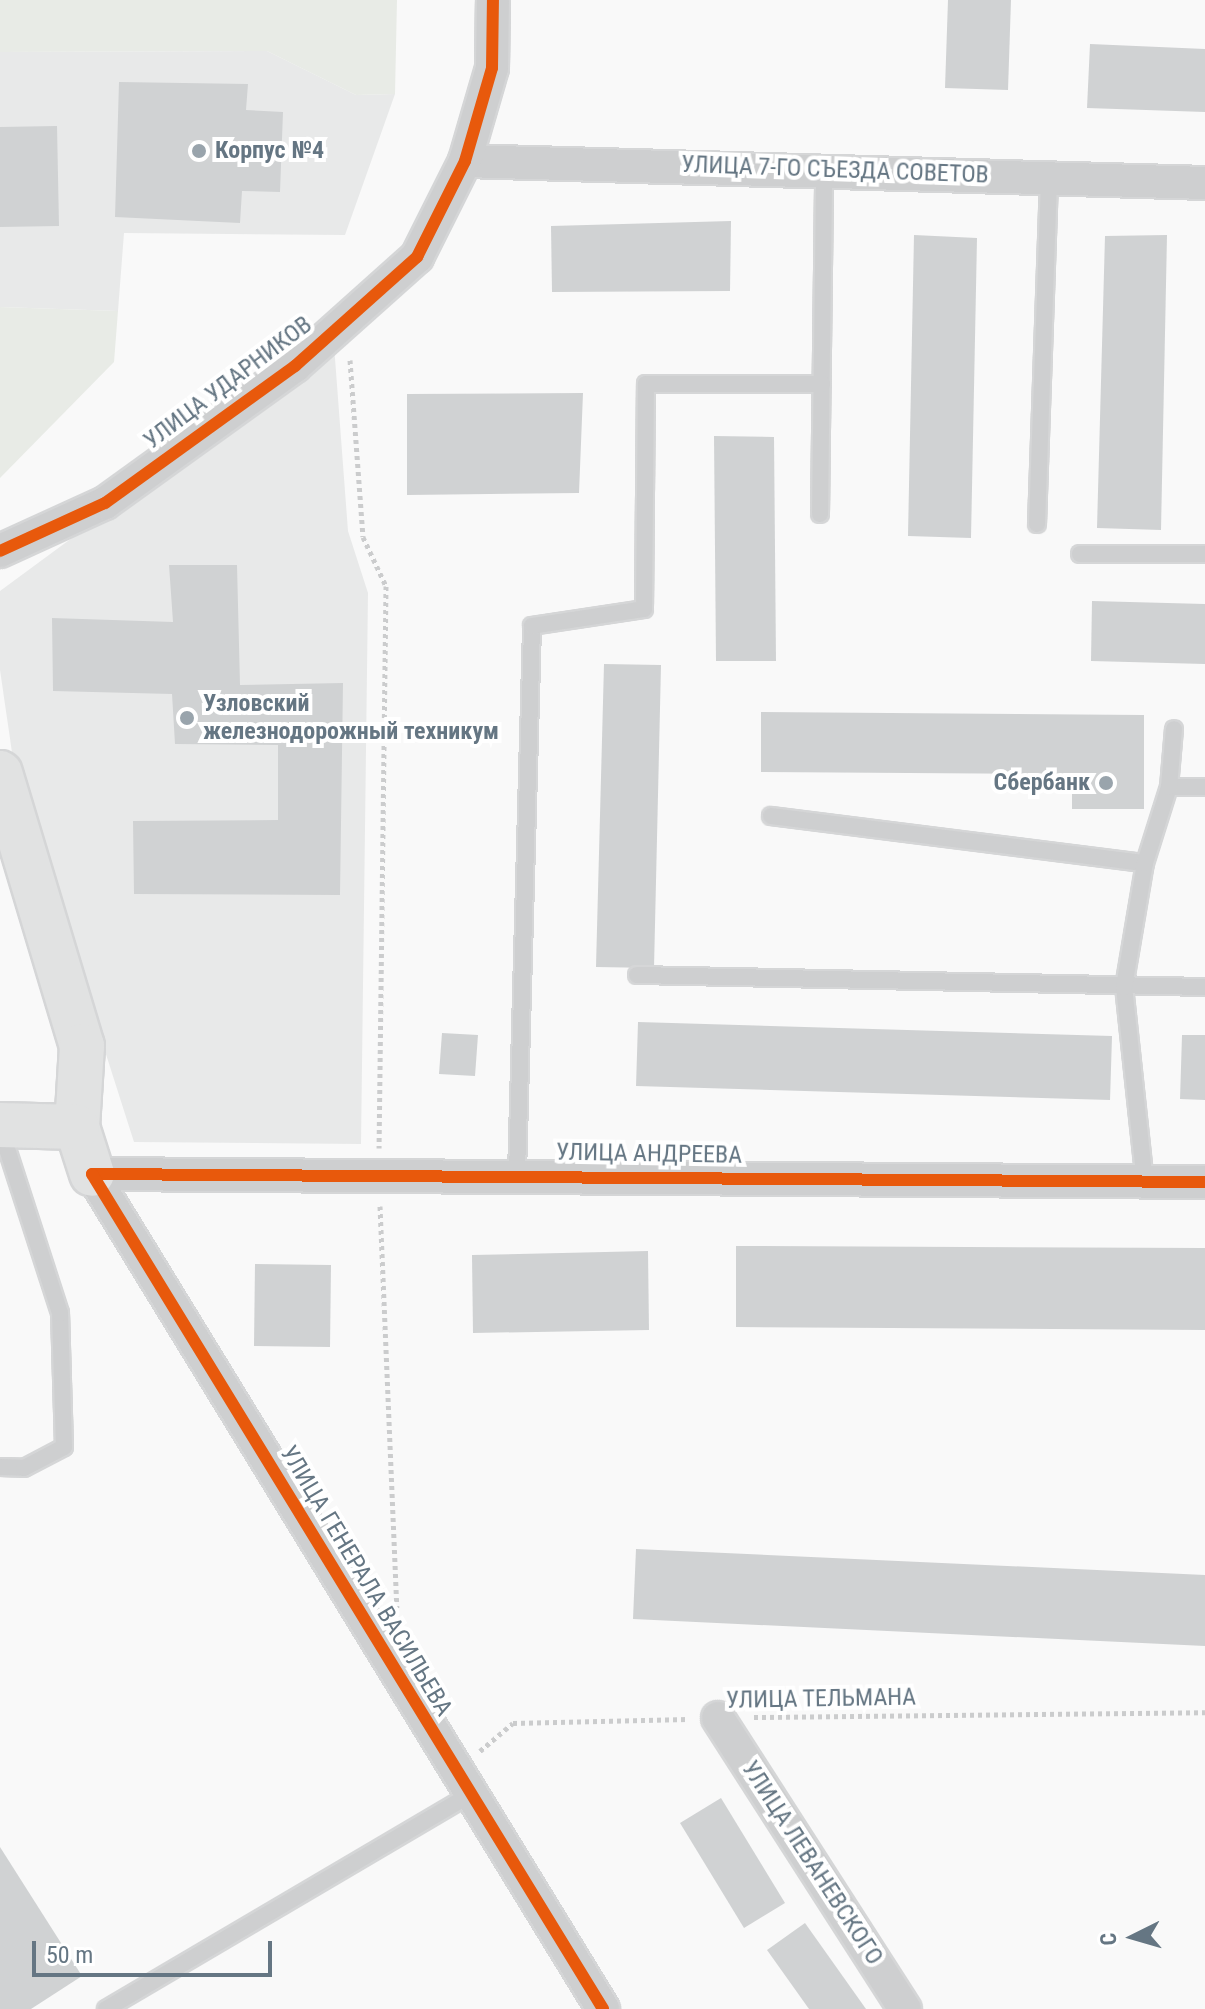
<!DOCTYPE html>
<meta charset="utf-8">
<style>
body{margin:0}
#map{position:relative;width:1205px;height:2009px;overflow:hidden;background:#f9f9f9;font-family:"Roboto Condensed",sans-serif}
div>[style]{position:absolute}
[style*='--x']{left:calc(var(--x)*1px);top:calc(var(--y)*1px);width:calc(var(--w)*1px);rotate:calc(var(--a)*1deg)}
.built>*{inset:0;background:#e8e9e9}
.green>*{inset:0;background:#e8ebe6}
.building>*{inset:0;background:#d0d2d3}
.path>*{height:5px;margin-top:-2.5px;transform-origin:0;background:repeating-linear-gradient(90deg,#cbcccd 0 4px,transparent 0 8px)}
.roads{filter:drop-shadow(2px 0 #d5d6d7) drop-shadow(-2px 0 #d5d6d7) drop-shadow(0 2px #d5d6d7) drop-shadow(0 -2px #d5d6d7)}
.lane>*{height:16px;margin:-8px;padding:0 8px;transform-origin:8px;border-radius:8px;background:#cecfd0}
.street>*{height:32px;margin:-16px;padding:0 16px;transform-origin:16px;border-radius:16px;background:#cecfd0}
.secondary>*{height:44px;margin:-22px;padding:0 22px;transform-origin:22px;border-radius:22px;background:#e1e2e2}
.cycleway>*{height:12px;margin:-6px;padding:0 6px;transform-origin:6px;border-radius:6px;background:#e8590c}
.dots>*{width:22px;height:22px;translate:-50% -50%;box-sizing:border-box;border:4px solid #fff;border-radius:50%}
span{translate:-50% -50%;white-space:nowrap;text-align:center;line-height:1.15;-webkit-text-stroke:8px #fff;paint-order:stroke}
.poi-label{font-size:24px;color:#657683;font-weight:700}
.left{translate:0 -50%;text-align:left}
.right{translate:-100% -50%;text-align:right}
.street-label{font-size:24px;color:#657683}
.north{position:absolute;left:1093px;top:1897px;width:80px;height:80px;-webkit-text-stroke:6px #fff;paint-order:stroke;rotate:265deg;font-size:22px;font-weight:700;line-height:32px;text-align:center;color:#657683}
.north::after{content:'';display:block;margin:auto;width:28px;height:36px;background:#657683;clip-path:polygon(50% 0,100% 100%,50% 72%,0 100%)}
.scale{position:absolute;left:32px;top:1941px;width:240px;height:36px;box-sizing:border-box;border:4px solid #657683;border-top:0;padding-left:10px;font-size:24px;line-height:28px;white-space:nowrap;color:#657683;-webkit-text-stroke:6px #fff;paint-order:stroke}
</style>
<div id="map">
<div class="built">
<div style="clip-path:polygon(267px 51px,356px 95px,395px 94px,345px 235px,124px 233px,118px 311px,0 307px,0 52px)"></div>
<div style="clip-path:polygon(334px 345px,348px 531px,368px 593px,361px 1144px,134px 1142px,14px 766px,0 670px,0 591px)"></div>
</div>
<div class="green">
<div style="clip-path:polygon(0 0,397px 0,395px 94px,356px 95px,267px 51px,0 52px)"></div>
<div style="clip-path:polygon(0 307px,118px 311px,114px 362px,0 478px)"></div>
</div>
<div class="building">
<div style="clip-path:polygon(948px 0,1011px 0,1008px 90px,945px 88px)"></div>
<div style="clip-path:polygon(1090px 44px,1205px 49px,1205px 112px,1087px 108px)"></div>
<div style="clip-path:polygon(119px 82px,248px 84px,246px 110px,283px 112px,280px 192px,242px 191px,240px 223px,115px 217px)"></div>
<div style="clip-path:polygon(57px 126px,59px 226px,0 227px,0 127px)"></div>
<div style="clip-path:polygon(731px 221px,730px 291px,552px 292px,551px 226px)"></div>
<div style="clip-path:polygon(914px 235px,977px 238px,971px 538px,908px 536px)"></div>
<div style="clip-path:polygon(1167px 235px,1161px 530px,1097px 528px,1105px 236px)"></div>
<div style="clip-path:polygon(583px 393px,579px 493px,407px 495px,407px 394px)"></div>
<div style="clip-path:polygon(714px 436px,774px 437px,776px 661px,716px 661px)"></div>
<div style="clip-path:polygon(169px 565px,237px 565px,240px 685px,343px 683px,340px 895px,134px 894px,133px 821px,278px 820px,278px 745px,175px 744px,172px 694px,53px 691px,52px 618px,173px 622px)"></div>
<div style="clip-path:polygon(1092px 601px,1205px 604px,1205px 664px,1091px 661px)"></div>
<div style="clip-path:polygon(604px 664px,661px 665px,654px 968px,596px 967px)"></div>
<div style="clip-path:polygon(761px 712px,1144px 715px,1144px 809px,1072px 809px,1072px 774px,761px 772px)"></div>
<div style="clip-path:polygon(638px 1022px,1112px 1036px,1110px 1100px,636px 1086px)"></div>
<div style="clip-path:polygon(442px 1033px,478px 1035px,475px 1076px,439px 1074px)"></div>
<div style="clip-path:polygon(1182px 1035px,1205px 1035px,1205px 1100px,1180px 1099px)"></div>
<div style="clip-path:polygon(736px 1246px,1205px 1248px,1205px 1330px,736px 1327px)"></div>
<div style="clip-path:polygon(648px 1251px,649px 1330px,473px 1333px,472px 1255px)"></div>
<div style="clip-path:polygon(255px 1264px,331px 1265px,330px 1347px,254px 1346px)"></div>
<div style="clip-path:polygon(636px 1549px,1205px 1575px,1205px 1646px,633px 1619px)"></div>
<div style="clip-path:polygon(721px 1798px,785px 1903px,744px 1928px,680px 1823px)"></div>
<div style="clip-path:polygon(0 1847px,82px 1976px,31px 2009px,0 2009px)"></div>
<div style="clip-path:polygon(805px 1923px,866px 2009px,809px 2009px,767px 1950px)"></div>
</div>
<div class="path">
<div style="--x:350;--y:360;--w:177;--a:85.8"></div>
<div style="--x:363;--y:537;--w:54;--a:64.9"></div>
<div style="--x:386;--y:586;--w:562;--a:90.71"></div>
<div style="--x:380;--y:1206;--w:402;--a:87.6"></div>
<div style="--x:754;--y:1717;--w:451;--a:-0.6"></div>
<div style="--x:480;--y:1751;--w:43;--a:-40.3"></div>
<div style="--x:513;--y:1723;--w:175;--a:-1.3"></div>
</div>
<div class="roads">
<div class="lane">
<div style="--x:820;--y:514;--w:346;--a:-89.3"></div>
<div style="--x:1037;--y:524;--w:347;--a:-88"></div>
<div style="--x:1080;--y:554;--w:125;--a:0"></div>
<div style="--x:1169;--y:787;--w:36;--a:0"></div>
<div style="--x:771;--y:816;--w:377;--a:7.2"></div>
<div style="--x:637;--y:975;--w:568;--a:1.21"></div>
<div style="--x:517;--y:1174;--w:548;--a:-88.43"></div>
<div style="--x:532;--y:626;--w:113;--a:-8.6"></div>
<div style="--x:644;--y:609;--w:225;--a:-89.5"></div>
<div style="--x:646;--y:384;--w:176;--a:0"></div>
<div style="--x:1145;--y:1183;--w:197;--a:-96.1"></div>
<div style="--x:1124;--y:987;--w:126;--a:-80.4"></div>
<div style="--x:1145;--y:863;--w:80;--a:-72.5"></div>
<div style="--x:1169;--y:787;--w:58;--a:-85.1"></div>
<div style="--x:0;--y:1467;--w:24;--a:2"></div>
<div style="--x:24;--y:1468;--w:45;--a:-27.7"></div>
<div style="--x:64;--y:1447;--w:134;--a:-91.7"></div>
<div style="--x:60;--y:1313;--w:192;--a:-107.9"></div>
<div style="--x:106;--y:2009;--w:420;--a:-30.5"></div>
</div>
<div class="street">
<div style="--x:465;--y:161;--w:740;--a:1.7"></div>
<div style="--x:0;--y:551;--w:115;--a:-24.6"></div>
<div style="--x:105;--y:503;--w:234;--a:-35.8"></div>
<div style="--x:295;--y:366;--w:164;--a:-41.8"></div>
<div style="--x:417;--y:257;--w:107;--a:-63.4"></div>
<div style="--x:465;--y:161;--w:97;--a:-73.8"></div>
<div style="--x:492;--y:68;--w:68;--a:-89.2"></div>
<div style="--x:92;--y:1174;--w:1113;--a:0.41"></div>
<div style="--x:92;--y:1174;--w:979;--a:58.53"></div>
<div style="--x:718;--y:1718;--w:346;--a:57.3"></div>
</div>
<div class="secondary">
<div style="--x:0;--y:773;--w:285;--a:73.3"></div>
<div style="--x:82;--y:1046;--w:81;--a:93.5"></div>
<div style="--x:77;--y:1127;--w:49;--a:72.3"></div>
<div style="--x:0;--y:1125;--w:77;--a:1.5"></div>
</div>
</div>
<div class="cycleway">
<div style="--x:0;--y:551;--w:115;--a:-24.6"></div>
<div style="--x:105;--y:503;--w:234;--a:-35.8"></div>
<div style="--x:295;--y:366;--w:164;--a:-41.8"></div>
<div style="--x:417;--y:257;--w:107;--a:-63.4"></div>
<div style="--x:465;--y:161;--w:97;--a:-73.8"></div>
<div style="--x:492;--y:68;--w:68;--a:-89.2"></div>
<div style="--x:92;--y:1174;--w:1113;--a:0.41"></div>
<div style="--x:92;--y:1174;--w:979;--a:58.53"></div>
</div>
<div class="dots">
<div style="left:199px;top:151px;background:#99a4ac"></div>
<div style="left:187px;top:718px;background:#99a4ac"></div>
<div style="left:1106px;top:783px;background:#99a4ac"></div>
</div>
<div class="poi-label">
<span class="left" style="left:215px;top:151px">Корпус №4</span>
<span class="left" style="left:203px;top:718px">Узловский<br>железнодорожный техникум</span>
<span class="right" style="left:1090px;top:783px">Сбербанк</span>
</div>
<div class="street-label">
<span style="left:835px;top:170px;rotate:2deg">УЛИЦА 7-ГО СЪЕЗДА СОВЕТОВ</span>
<span style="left:228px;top:383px;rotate:-37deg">УЛИЦА УДАРНИКОВ</span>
<span style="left:649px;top:1154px;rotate:1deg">УЛИЦА АНДРЕЕВА</span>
<span style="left:366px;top:1581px;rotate:59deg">УЛИЦА ГЕНЕРАЛА ВАСИЛЬЕВА</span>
<span style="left:821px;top:1699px;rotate:-1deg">УЛИЦА ТЕЛЬМАНА</span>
<span style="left:812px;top:1863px;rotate:57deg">УЛИЦА ЛЕВАНЕВСКОГО</span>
</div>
<div class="north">С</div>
<div class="scale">50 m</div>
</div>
